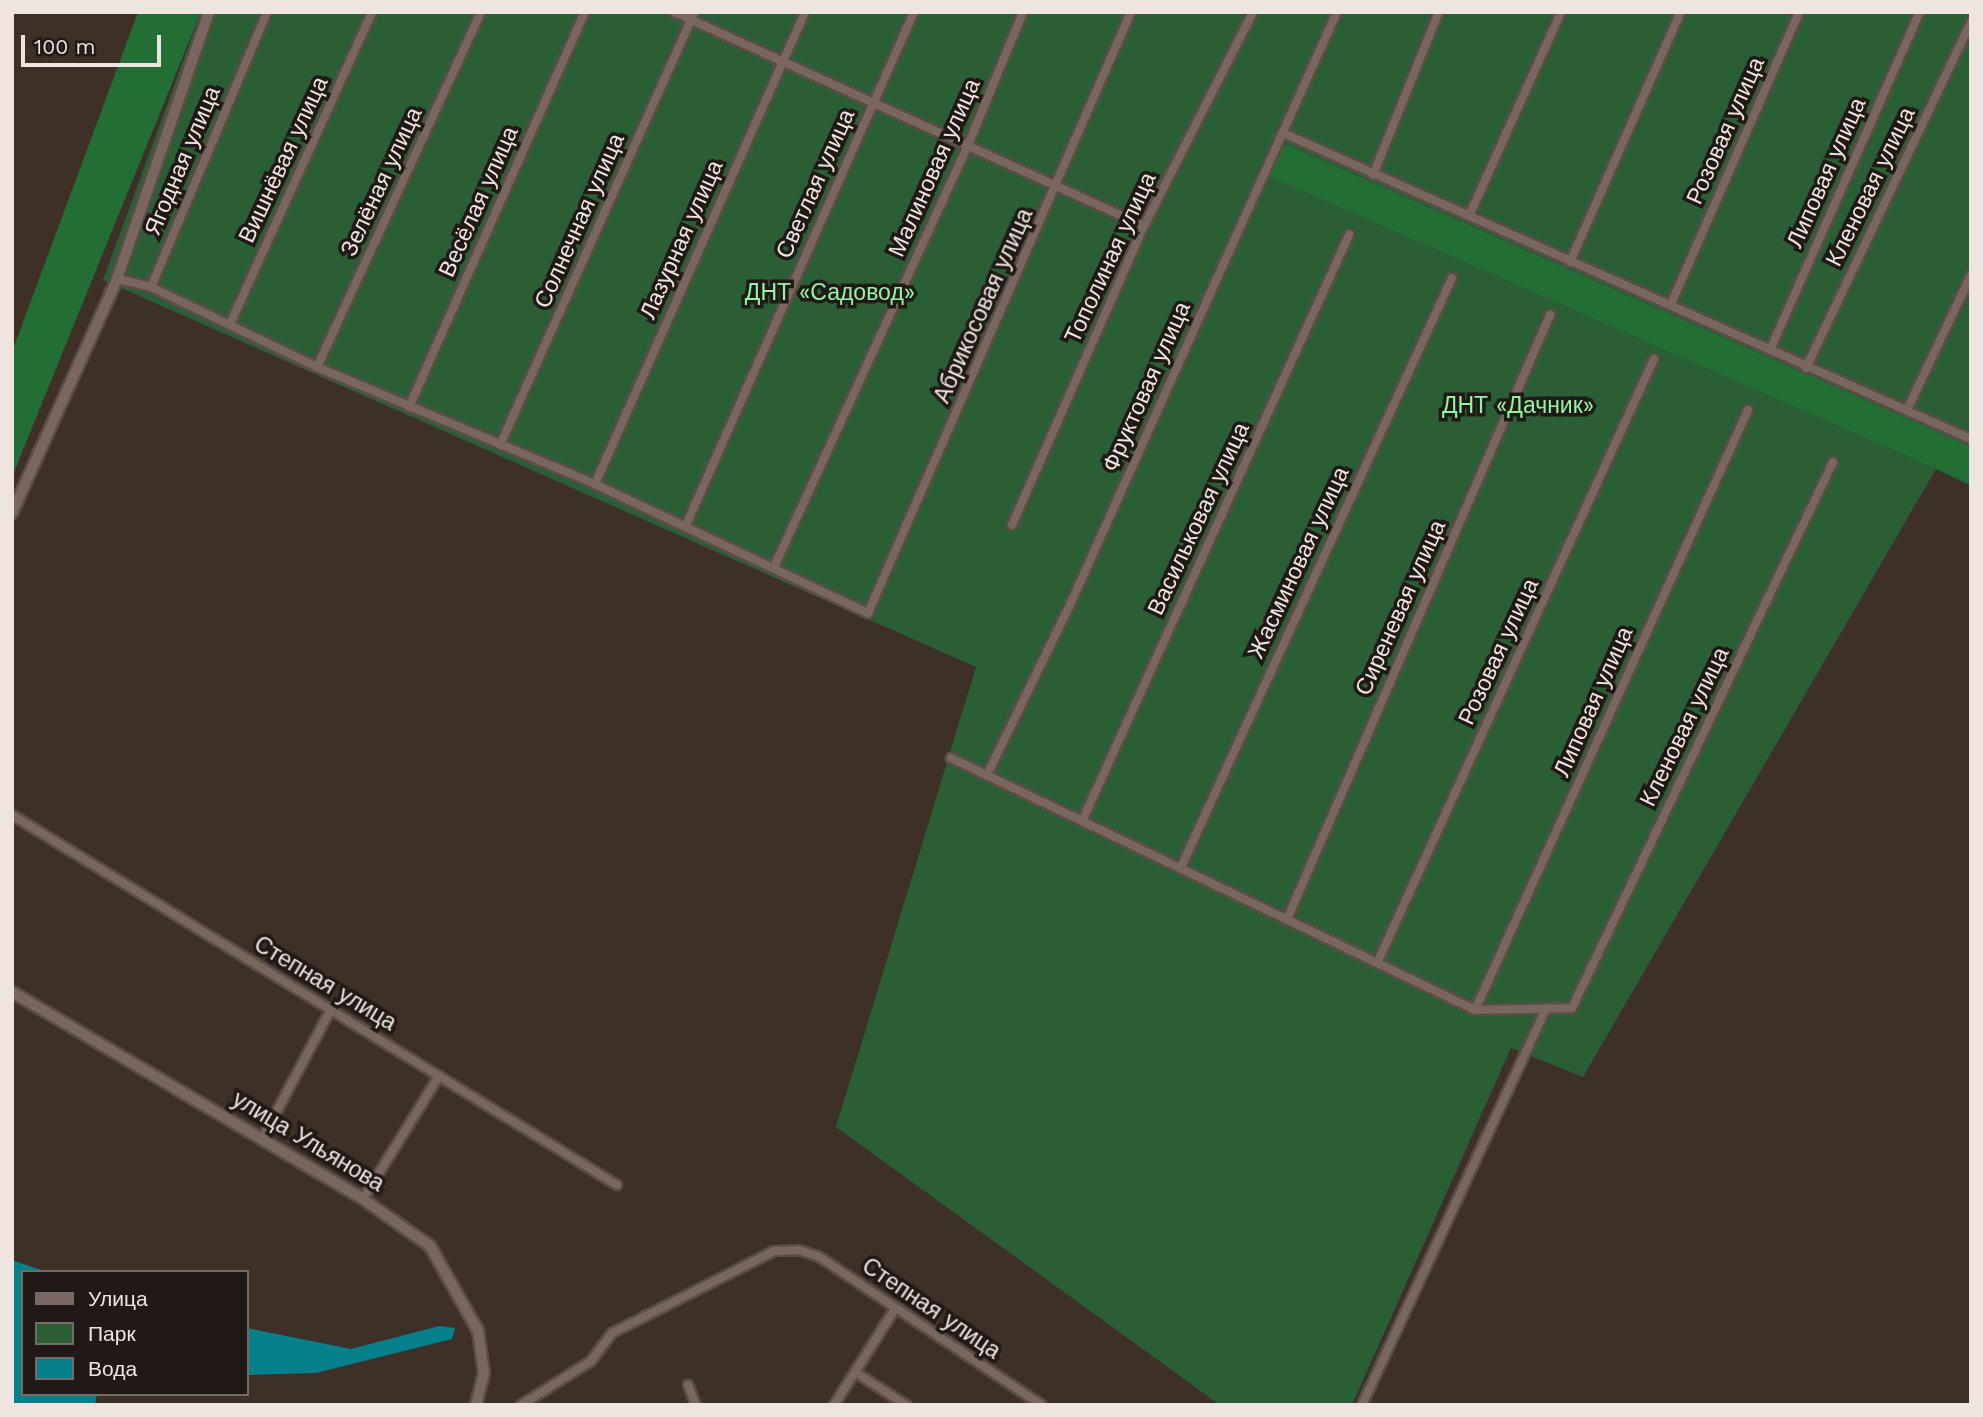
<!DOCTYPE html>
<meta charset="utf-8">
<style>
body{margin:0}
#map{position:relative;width:1983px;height:1417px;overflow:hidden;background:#3e2f27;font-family:"Work Sans",sans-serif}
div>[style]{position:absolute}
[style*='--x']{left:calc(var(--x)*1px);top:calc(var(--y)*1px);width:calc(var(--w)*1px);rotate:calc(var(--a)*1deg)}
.green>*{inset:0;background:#2a5f35}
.forest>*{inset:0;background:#226e35}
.water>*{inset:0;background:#06808b}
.roads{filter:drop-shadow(2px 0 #5a4d46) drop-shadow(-2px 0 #5a4d46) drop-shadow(0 2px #5a4d46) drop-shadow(0 -2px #5a4d46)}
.street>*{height:8px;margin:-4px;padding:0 4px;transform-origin:4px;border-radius:4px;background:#79675f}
.secondary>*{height:10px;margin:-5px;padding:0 5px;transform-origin:5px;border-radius:5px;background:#79675f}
span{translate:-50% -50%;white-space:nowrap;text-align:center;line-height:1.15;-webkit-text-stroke:7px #201915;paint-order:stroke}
.street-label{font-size:23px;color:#efe5e0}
.park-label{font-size:23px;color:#92f4a2}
.frame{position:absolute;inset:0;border:14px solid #efe5e0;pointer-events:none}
.legend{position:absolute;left:21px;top:1270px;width:228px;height:126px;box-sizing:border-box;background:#201915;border:2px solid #736b66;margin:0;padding:9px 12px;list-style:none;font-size:21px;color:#efe5e0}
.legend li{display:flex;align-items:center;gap:14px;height:35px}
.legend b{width:35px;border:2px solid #736b66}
.scale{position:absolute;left:21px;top:35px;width:140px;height:32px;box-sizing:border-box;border:4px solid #efe5e0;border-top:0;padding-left:9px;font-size:21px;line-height:24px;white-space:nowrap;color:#efe5e0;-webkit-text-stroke:5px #201915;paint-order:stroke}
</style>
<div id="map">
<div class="green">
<div style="clip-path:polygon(201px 12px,1971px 12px,1971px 486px,1936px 469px,1583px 1077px,1511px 1048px,1352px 1405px,1220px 1405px,836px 1127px,976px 667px,103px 280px)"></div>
</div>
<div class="forest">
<div style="clip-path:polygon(138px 12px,201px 12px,12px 477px,12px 352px)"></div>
<div style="clip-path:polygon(1286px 145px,1971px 447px,1971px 484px,1260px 172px)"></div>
</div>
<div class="water">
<div style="clip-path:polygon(12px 1260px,47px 1272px,23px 1272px,23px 1394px,97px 1394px,95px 1405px,12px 1405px)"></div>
<div style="clip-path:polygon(439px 1326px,455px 1328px,452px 1339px,316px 1373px,247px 1375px,247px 1328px,351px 1349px)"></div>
</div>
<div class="roads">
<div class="street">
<div style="--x:674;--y:12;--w:516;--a:24.48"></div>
<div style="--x:1283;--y:133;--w:753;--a:23.98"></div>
<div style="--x:1373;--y:175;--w:176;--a:-68"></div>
<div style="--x:1469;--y:216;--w:224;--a:-65.7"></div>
<div style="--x:1570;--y:262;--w:274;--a:-66.1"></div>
<div style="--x:117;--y:279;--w:35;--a:13"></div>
<div style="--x:151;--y:287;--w:184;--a:25.7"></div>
<div style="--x:317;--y:367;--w:302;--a:22.8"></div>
<div style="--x:595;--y:484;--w:302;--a:25.3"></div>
<div style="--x:868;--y:613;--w:656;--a:-66.37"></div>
<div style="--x:151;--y:287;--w:298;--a:-67.1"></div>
<div style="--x:1671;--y:304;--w:319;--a:-66.3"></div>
<div style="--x:230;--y:324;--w:343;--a:-65.5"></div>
<div style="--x:1770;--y:350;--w:370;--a:-66.1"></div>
<div style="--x:317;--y:367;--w:391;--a:-65.2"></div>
<div style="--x:1806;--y:368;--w:383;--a:-64.5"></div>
<div style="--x:409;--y:407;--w:432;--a:-66"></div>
<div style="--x:1907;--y:410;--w:149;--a:-64.6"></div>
<div style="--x:500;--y:445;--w:475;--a:-65.8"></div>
<div style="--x:595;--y:484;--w:517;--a:-66.01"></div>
<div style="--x:686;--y:525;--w:561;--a:-66.04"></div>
<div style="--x:1012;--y:525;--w:327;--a:-66.2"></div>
<div style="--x:1144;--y:226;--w:240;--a:-63"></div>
<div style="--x:774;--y:567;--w:464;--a:-65.3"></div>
<div style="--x:968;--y:145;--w:144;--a:-67.5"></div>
<div style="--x:951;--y:758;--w:581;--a:25.68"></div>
<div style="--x:1475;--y:1010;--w:97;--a:-1.2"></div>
<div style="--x:1572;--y:1008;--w:605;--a:-64.45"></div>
<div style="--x:987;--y:775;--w:187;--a:-64"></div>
<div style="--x:1069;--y:607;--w:653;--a:-65.75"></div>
<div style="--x:12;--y:815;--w:709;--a:31.45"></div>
<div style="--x:1083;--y:819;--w:642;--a:-65.51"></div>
<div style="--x:1182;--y:865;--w:646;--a:-65.3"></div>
<div style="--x:1288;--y:917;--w:657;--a:-66.48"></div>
<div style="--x:1378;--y:961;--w:662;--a:-65.37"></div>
<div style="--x:1475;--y:1010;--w:659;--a:-65.53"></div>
<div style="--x:262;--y:1139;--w:145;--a:-62"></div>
<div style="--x:363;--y:1199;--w:145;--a:-58.3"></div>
<div style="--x:855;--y:1372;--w:61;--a:32.9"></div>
<div style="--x:688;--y:1385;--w:22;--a:68"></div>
<div style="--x:521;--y:1405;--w:83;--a:-32.2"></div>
<div style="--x:591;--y:1361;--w:35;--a:-53"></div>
<div style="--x:612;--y:1333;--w:182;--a:-26.8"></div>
<div style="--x:774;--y:1251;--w:25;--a:-2"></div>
<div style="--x:799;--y:1250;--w:20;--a:18"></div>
<div style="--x:818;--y:1256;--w:268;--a:33.7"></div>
<div style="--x:834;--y:1405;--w:114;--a:-57.6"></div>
<div style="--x:1362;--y:1405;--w:437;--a:-65.1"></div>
</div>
<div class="secondary">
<div style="--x:12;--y:513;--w:256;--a:-65.8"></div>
<div style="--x:117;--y:279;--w:282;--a:-71"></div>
<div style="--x:12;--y:992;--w:407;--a:30.5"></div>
<div style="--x:363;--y:1199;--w:82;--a:35"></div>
<div style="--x:430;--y:1246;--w:98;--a:60.5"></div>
<div style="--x:478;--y:1331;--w:42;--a:81.9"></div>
<div style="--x:484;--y:1373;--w:33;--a:104"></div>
</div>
</div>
<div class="street-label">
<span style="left:1726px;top:131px;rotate:-66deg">Розовая улица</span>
<span style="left:284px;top:160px;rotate:-65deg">Вишнёвая улица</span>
<span style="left:183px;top:161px;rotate:-67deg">Ягодная улица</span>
<span style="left:935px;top:168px;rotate:-66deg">Малиновая улица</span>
<span style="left:1827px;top:173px;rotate:-66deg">Липовая улица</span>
<span style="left:382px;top:182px;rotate:-65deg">Зелёная улица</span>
<span style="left:816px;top:184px;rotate:-66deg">Светлая улица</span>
<span style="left:1871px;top:187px;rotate:-64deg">Кленовая улица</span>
<span style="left:479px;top:202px;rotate:-66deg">Весёлая улица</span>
<span style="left:580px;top:221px;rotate:-66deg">Солнечная улица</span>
<span style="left:682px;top:240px;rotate:-66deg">Лазурная улица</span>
<span style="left:1111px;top:258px;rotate:-65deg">Тополиная улица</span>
<span style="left:984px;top:306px;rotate:-66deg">Абрикосовая улица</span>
<span style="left:1147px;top:387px;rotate:-66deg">Фруктовая улица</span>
<span style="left:1199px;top:519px;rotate:-65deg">Васильковая улица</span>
<span style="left:1299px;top:563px;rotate:-65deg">Жасминовая улица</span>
<span style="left:1401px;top:608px;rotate:-66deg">Сиреневая улица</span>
<span style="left:1499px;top:652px;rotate:-65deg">Розовая улица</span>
<span style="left:1594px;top:702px;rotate:-66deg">Липовая улица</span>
<span style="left:1685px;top:727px;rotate:-64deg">Кленовая улица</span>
<span style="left:325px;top:984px;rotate:31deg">Степная улица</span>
<span style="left:308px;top:1142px;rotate:31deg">улица Ульянова</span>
<span style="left:931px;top:1309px;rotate:34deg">Степная улица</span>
</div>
<div class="park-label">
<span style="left:830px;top:293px">ДНТ «Садовод»</span>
<span style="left:1518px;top:406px">ДНТ «Дачник»</span>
</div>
<div class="frame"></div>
<ul class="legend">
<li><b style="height:9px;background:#79675f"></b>Улица</li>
<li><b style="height:19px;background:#2a5f35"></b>Парк</li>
<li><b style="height:19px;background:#06808b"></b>Вода</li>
</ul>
<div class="scale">100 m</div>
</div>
